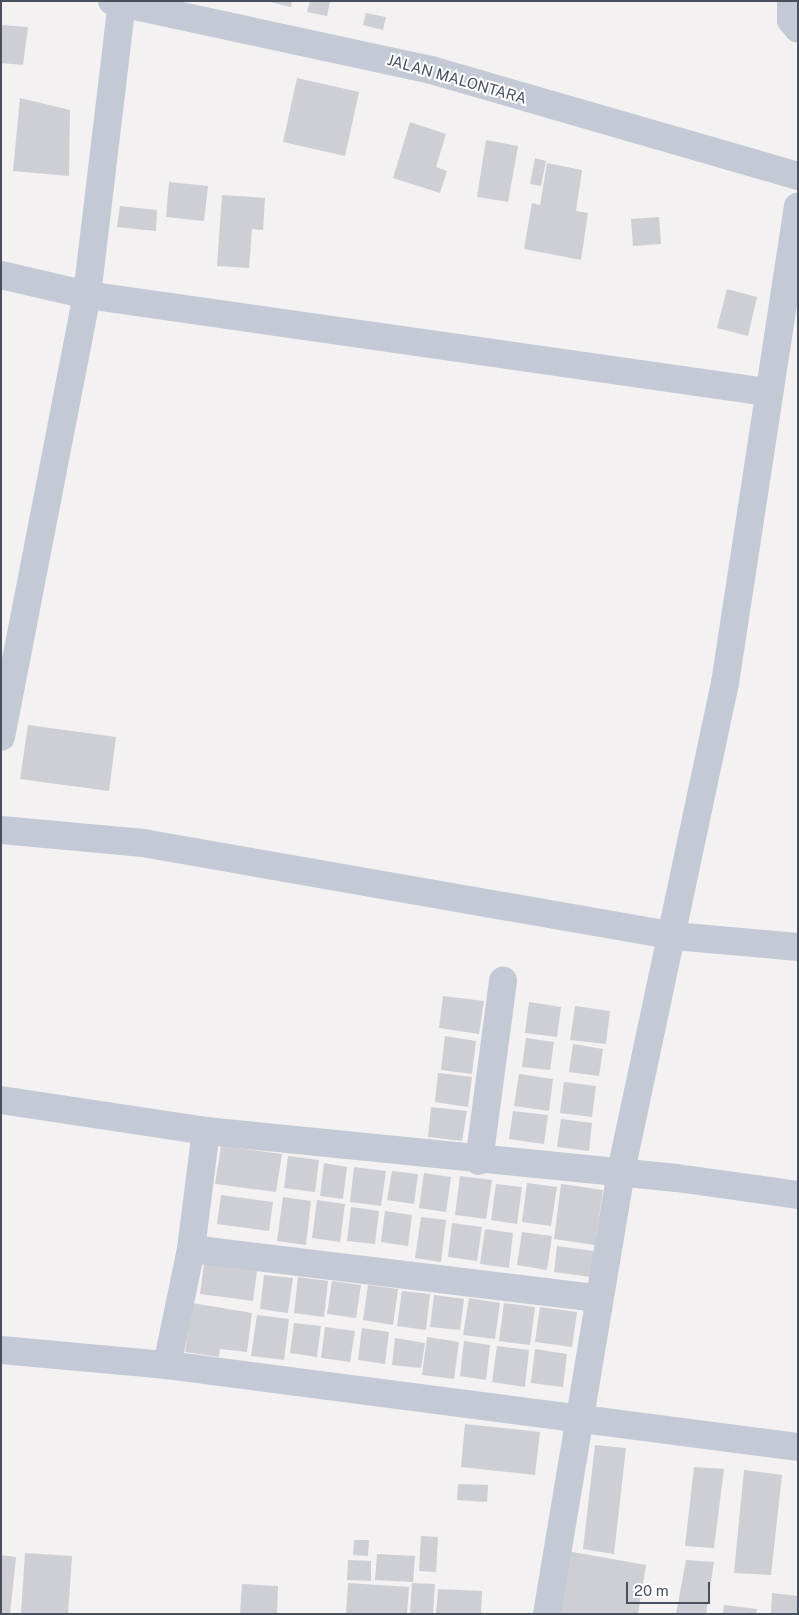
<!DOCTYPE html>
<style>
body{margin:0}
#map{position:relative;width:799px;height:1615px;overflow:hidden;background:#f3f1f1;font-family:"Public Sans",sans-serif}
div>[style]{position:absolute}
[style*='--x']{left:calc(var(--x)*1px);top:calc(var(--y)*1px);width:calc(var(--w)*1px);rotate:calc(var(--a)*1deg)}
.building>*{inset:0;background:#cdcfd5}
.minor>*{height:28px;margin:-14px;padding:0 14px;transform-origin:14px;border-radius:14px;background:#c4cad5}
span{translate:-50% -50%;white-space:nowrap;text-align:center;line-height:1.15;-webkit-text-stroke:4px #fff;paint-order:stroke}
.street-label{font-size:15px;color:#48505e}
.frame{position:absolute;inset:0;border:2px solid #48505e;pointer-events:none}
.scale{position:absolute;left:626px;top:1582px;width:84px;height:22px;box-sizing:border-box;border:2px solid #48505e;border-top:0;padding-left:6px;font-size:15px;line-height:18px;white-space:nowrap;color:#48505e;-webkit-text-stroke:4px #fff;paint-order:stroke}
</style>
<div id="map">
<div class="building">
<div style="clip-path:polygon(266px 1px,292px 1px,291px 7px)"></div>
<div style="clip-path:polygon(310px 1px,330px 1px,327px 16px,307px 12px)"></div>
<div style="clip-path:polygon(366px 13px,386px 17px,383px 30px,363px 25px)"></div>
<div style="clip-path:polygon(1px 25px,28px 27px,23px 65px,1px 63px)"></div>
<div style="clip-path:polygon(297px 78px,359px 92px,345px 156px,283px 142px)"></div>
<div style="clip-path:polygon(20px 98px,70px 110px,69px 176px,13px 171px)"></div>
<div style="clip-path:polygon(410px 122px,446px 134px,436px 167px,447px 171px,440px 193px,393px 178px)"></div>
<div style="clip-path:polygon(486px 140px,518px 146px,508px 202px,477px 197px)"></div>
<div style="clip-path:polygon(535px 158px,546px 161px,541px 186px,530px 184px)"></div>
<div style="clip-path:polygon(547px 163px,582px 170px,576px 211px,588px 213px,581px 260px,524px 249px,532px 203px,540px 205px)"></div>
<div style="clip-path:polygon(169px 182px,208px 186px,204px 221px,166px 217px)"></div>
<div style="clip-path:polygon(222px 195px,265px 198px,263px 230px,252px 229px,249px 268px,217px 266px)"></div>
<div style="clip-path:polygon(120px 206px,157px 210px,156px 231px,117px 227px)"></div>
<div style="clip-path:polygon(659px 217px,661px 244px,633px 246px,631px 219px)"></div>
<div style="clip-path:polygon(727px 289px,757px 297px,748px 336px,717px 328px)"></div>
<div style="clip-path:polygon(28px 725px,116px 737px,109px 791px,20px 779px)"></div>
<div style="clip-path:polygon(443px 996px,484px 1001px,479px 1034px,439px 1028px)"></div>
<div style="clip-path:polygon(529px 1002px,561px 1007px,557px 1037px,525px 1033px)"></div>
<div style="clip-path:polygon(575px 1006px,610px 1011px,606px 1044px,570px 1040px)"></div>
<div style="clip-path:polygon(445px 1036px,476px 1041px,472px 1074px,441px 1070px)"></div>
<div style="clip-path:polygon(526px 1038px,554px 1042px,550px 1070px,522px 1067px)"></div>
<div style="clip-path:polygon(573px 1044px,603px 1049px,599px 1076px,569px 1072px)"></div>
<div style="clip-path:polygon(438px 1073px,472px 1077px,468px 1107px,435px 1102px)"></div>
<div style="clip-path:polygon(519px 1074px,553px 1079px,549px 1111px,514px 1106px)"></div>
<div style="clip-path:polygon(564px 1082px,596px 1086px,592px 1117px,560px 1113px)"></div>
<div style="clip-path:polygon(431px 1107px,467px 1111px,462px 1141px,428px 1137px)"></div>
<div style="clip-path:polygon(513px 1111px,548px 1115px,544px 1144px,509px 1139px)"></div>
<div style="clip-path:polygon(561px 1119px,592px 1123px,589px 1151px,557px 1147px)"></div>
<div style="clip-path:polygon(221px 1146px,282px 1154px,276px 1192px,215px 1184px)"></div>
<div style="clip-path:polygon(288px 1156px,319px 1160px,315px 1192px,284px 1188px)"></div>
<div style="clip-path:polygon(324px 1163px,347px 1167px,343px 1199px,320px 1196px)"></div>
<div style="clip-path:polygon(354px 1167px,386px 1171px,381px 1206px,350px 1202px)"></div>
<div style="clip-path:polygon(392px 1171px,418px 1174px,414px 1204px,387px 1200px)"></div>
<div style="clip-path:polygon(424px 1173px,451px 1177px,446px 1212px,419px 1208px)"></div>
<div style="clip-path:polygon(460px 1176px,492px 1180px,486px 1219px,455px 1215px)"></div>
<div style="clip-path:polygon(527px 1183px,557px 1187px,551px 1226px,522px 1222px)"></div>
<div style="clip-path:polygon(496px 1184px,522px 1187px,517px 1224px,491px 1220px)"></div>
<div style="clip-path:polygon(561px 1184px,603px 1190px,595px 1245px,554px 1239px)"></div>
<div style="clip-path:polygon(221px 1195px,273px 1202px,269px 1231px,217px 1224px)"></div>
<div style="clip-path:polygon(283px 1197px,311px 1201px,306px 1245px,277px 1241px)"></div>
<div style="clip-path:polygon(317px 1200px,345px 1204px,340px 1242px,312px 1238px)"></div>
<div style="clip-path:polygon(351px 1207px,379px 1211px,375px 1244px,347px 1241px)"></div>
<div style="clip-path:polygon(385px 1211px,412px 1215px,408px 1246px,381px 1242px)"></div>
<div style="clip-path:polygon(421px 1217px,446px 1220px,441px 1262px,415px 1258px)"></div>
<div style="clip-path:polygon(452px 1223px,482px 1227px,477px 1261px,448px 1257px)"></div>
<div style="clip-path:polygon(485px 1229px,513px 1233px,509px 1268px,480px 1264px)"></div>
<div style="clip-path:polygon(522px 1232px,552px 1236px,547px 1270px,517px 1265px)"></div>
<div style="clip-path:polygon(557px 1246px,594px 1251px,591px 1277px,554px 1272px)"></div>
<div style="clip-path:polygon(204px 1264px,257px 1271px,253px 1301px,200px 1294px)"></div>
<div style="clip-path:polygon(264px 1275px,293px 1278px,288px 1313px,260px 1309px)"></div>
<div style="clip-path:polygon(298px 1277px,328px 1281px,324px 1317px,294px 1313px)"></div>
<div style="clip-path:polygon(332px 1281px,361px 1285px,356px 1318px,327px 1314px)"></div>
<div style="clip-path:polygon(368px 1285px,398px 1289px,393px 1325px,363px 1320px)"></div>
<div style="clip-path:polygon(402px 1291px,430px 1294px,426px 1330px,397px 1326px)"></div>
<div style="clip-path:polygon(434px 1295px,464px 1299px,460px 1330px,430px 1327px)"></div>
<div style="clip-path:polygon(469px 1298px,500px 1303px,495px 1339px,463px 1335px)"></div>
<div style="clip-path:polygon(192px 1303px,252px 1313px,247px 1352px,220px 1349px,219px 1357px,185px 1352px)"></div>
<div style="clip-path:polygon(504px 1303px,535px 1307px,530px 1345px,499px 1341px)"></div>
<div style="clip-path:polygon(540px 1307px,577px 1312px,572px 1347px,535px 1342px)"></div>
<div style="clip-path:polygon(257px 1315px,289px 1319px,284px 1360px,251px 1356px)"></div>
<div style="clip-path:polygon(294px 1323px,321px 1326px,317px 1357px,290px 1353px)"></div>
<div style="clip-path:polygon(325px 1327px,355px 1331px,350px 1362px,321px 1358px)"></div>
<div style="clip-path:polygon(362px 1328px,389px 1332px,385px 1364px,358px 1360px)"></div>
<div style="clip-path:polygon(427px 1337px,459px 1342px,454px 1379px,422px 1375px)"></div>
<div style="clip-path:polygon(395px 1338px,425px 1343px,421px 1368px,392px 1365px)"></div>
<div style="clip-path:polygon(464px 1341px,490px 1345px,486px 1380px,460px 1376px)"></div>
<div style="clip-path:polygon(497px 1346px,529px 1350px,525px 1387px,492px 1382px)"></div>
<div style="clip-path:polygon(535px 1349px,567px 1354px,563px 1387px,531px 1383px)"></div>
<div style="clip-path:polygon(465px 1424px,540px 1432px,535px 1475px,461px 1467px)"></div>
<div style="clip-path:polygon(595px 1445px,626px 1448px,614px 1554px,583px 1549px)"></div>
<div style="clip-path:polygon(694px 1467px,724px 1469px,714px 1548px,685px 1546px)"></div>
<div style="clip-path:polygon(744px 1470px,782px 1475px,771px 1575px,734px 1573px)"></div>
<div style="clip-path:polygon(458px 1484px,488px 1485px,487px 1502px,457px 1500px)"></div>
<div style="clip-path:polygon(421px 1536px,438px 1537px,436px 1572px,419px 1571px)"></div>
<div style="clip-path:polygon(354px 1540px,369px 1540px,368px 1556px,353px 1555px)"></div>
<div style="clip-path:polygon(567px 1551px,646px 1565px,638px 1614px,556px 1614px)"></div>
<div style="clip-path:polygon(25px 1553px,72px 1556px,68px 1614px,21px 1614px)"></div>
<div style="clip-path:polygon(377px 1554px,415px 1556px,413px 1582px,375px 1580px)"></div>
<div style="clip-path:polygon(1px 1555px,16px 1557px,10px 1614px,1px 1614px)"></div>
<div style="clip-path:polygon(348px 1560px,371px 1561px,371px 1581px,347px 1580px)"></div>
<div style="clip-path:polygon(686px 1560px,714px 1562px,706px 1614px,676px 1614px)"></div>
<div style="clip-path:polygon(348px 1583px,409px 1587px,407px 1614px,346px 1614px)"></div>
<div style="clip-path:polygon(412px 1583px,435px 1584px,433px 1614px,410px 1614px)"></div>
<div style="clip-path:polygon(242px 1584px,278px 1586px,277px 1614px,240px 1614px)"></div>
<div style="clip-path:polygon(438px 1589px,482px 1591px,481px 1614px,436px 1614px)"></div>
<div style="clip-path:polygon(772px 1593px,798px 1596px,798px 1614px,771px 1614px)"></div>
<div style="clip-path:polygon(724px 1605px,757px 1609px,756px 1614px,723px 1614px)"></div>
</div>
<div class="minor">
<div style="--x:112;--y:1;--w:326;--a:12.2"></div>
<div style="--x:431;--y:70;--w:382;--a:16.1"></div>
<div style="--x:791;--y:1;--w:19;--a:90"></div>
<div style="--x:791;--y:20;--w:11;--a:52"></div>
<div style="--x:1;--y:275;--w:88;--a:13.1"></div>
<div style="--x:87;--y:295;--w:296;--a:-83.2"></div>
<div style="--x:1;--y:737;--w:450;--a:-79"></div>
<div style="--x:87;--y:295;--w:686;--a:8.13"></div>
<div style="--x:1;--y:830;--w:143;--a:5.2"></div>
<div style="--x:143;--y:843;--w:540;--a:9.92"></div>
<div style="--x:675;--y:936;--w:123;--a:5.1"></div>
<div style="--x:1;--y:1100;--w:207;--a:8.6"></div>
<div style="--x:206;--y:1131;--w:473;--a:5.7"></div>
<div style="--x:677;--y:1178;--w:122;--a:8"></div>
<div style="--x:479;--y:1161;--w:182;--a:-82.4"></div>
<div style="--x:191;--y:1249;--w:119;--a:-82.8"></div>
<div style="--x:1;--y:1350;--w:167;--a:5.2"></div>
<div style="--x:167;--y:1365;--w:636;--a:7.4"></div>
<div style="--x:167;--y:1365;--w:118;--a:-78.3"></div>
<div style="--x:191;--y:1249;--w:409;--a:6.9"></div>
<div style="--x:547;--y:1614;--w:444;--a:-80.5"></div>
<div style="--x:620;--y:1176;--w:504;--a:-77.98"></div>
<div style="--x:725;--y:683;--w:482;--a:-81.3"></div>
</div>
<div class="street-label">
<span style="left:457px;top:79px;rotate:16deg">JALAN MALONTARA</span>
</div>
<div class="frame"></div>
<div class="scale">20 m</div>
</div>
